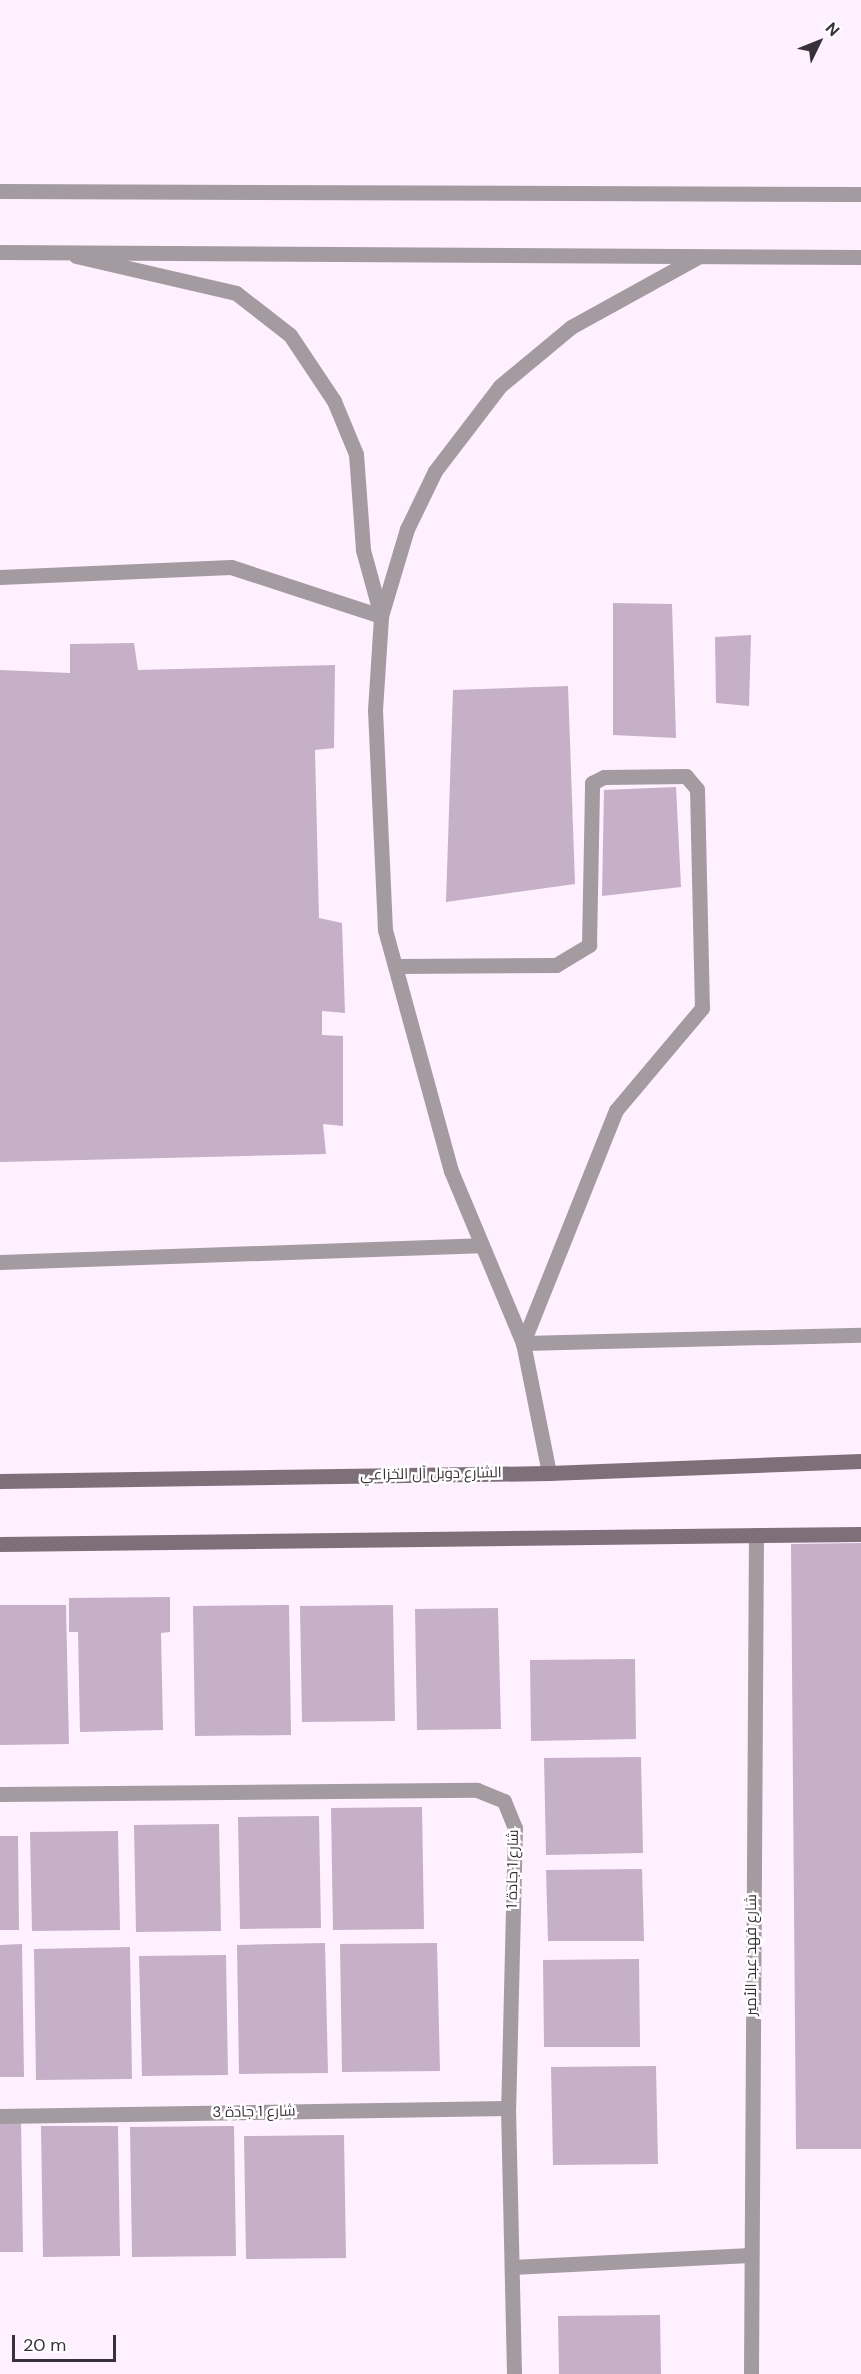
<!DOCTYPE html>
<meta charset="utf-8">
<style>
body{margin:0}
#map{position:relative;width:861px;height:2374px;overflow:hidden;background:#fef0ff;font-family:"DM Sans",Cairo,sans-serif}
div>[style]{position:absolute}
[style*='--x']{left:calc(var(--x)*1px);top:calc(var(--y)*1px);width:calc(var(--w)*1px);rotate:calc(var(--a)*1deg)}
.building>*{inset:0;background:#c5b0c7}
.lane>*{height:15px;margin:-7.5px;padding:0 7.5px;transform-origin:7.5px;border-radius:7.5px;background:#a49ba1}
.street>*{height:15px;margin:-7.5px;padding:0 7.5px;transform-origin:7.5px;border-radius:7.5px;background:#a49ba1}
.secondary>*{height:15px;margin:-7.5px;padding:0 7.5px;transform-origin:7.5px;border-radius:7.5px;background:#7e7079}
span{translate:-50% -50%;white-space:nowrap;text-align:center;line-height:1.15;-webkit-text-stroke:5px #fff;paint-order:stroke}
.street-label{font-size:15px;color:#383139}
.north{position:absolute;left:789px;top:12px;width:60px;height:60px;-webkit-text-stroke:4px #fff;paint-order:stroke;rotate:47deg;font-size:16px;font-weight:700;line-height:24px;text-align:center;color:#383139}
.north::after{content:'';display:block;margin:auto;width:21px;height:27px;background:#383139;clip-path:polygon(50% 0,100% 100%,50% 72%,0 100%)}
.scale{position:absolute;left:12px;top:2335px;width:104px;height:27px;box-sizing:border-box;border:3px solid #383139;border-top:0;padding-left:8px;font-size:18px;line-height:21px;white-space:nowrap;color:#383139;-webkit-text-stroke:4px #fff;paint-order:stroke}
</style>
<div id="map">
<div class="building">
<div style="clip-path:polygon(613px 603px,672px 604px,676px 738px,613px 735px)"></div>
<div style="clip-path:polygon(751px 635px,749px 706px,716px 703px,715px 637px)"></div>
<div style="clip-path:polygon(134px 643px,138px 670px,335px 665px,334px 748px,315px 750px,319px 918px,342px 923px,345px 1013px,322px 1011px,322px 1035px,343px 1036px,343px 1126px,323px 1124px,326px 1154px,0 1162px,0 670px,70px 673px,70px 644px)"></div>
<div style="clip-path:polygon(568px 686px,575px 884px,446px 902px,453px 690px)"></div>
<div style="clip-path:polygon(676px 787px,681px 887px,602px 896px,604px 790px)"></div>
<div style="clip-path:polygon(861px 1543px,861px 2149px,796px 2149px,791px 1544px)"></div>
<div style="clip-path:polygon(170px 1597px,170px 1632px,161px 1633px,163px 1730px,80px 1732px,78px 1632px,69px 1632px,69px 1598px)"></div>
<div style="clip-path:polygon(0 1605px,66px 1605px,69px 1744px,0 1745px)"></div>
<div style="clip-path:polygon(289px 1605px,291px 1735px,195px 1736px,193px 1606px)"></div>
<div style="clip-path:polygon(393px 1605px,395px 1721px,302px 1722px,300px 1606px)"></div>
<div style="clip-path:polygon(498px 1608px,501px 1729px,417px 1730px,415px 1609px)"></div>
<div style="clip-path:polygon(635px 1659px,636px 1739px,531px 1741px,530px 1660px)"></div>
<div style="clip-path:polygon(641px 1757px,643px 1853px,546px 1855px,544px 1758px)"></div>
<div style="clip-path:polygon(422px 1807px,424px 1929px,333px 1930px,331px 1808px)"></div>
<div style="clip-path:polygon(319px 1816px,321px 1928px,240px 1929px,238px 1817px)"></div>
<div style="clip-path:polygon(219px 1824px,221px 1931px,136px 1932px,134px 1825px)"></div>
<div style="clip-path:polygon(118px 1831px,120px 1930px,32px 1931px,30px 1832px)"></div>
<div style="clip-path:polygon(0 1836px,18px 1836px,19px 1930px,0 1930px)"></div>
<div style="clip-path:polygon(642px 1869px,644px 1941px,548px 1941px,546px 1870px)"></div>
<div style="clip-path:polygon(325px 1943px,328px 2073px,239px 2074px,237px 1945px)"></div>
<div style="clip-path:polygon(437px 1943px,440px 2071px,342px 2072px,340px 1944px)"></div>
<div style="clip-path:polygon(22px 1944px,24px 2077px,0 2077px,0 1945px)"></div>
<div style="clip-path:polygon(130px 1947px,132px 2079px,36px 2080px,34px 1949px)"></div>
<div style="clip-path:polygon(226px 1955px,228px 2075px,142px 2076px,139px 1956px)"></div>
<div style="clip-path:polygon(639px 1959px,640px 2047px,544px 2047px,543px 1960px)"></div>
<div style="clip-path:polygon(656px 2066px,658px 2164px,553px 2165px,551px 2067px)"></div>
<div style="clip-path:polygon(0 2121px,21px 2121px,23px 2252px,0 2252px)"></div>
<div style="clip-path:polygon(41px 2126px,118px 2126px,120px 2256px,43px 2257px)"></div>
<div style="clip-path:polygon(234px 2126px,236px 2256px,132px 2257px,130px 2127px)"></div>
<div style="clip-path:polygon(344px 2135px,346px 2258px,246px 2259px,244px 2136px)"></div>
<div style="clip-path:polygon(660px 2315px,661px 2374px,559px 2374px,558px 2316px)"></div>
</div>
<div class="lane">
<div style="--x:76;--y:256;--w:164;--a:13"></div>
<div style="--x:236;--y:293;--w:68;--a:37.9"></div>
<div style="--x:290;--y:335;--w:79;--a:56.3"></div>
<div style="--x:334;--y:401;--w:57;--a:67.5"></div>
<div style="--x:356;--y:454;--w:96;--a:85.8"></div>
<div style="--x:363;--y:550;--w:68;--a:74.7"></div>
<div style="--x:0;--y:577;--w:231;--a:-2.5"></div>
<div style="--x:231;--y:567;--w:158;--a:18.1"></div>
<div style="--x:396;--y:966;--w:160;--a:-0.4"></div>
<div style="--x:556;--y:965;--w:39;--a:-31"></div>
<div style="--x:589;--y:945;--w:162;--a:-88.9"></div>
<div style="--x:592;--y:783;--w:13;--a:-27"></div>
<div style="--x:604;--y:777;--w:82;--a:-0.7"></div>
<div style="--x:686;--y:776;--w:17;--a:50"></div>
<div style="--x:697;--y:789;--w:219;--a:88.7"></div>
<div style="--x:702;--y:1008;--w:133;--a:130.1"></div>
<div style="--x:616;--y:1110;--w:251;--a:111.8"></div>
<div style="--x:523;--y:1343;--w:338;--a:-1.4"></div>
<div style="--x:0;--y:1262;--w:480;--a:-2"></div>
<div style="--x:549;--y:1473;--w:133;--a:-101.3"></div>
<div style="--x:523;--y:1343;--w:186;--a:-112.7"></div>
<div style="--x:451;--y:1171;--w:250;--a:-105.3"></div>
<div style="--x:385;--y:930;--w:220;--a:-92.6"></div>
<div style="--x:375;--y:710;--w:94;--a:-86.3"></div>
<div style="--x:381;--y:616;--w:91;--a:-73.4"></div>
<div style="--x:407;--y:529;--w:64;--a:-64.2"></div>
<div style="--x:435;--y:471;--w:107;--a:-52.6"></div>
<div style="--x:500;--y:386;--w:92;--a:-39.7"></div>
<div style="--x:571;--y:327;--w:145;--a:-28.9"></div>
</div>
<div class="street">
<div style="--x:0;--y:191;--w:861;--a:0.2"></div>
<div style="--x:0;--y:252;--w:861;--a:0.33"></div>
<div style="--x:0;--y:1794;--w:477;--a:-0.5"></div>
<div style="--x:477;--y:1790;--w:29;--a:22"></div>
<div style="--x:504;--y:1801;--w:29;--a:68"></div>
<div style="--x:515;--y:1828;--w:280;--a:91.4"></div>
<div style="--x:508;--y:2108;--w:266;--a:88.7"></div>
<div style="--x:0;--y:2116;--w:508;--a:-0.9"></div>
<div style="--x:512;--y:2267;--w:238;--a:-2.9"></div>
<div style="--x:751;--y:2374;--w:839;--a:-89.66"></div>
</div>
<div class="secondary">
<div style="--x:0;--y:1481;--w:549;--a:-0.83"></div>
<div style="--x:549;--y:1473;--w:312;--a:-2.2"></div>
<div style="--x:0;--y:1544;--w:861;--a:-0.67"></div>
</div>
<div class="street-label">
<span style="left:431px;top:1474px;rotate:-1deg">الشارع دوبل آل الخزاعي</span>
<span style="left:513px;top:1869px;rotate:-89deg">شارع 1 جادة 1</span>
<span style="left:752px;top:1955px;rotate:-90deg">شارع فهد عبد الأمير</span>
<span style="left:254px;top:2112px;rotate:-1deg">شارع 1 جادة 3</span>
</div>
<div class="north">N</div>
<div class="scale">20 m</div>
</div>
